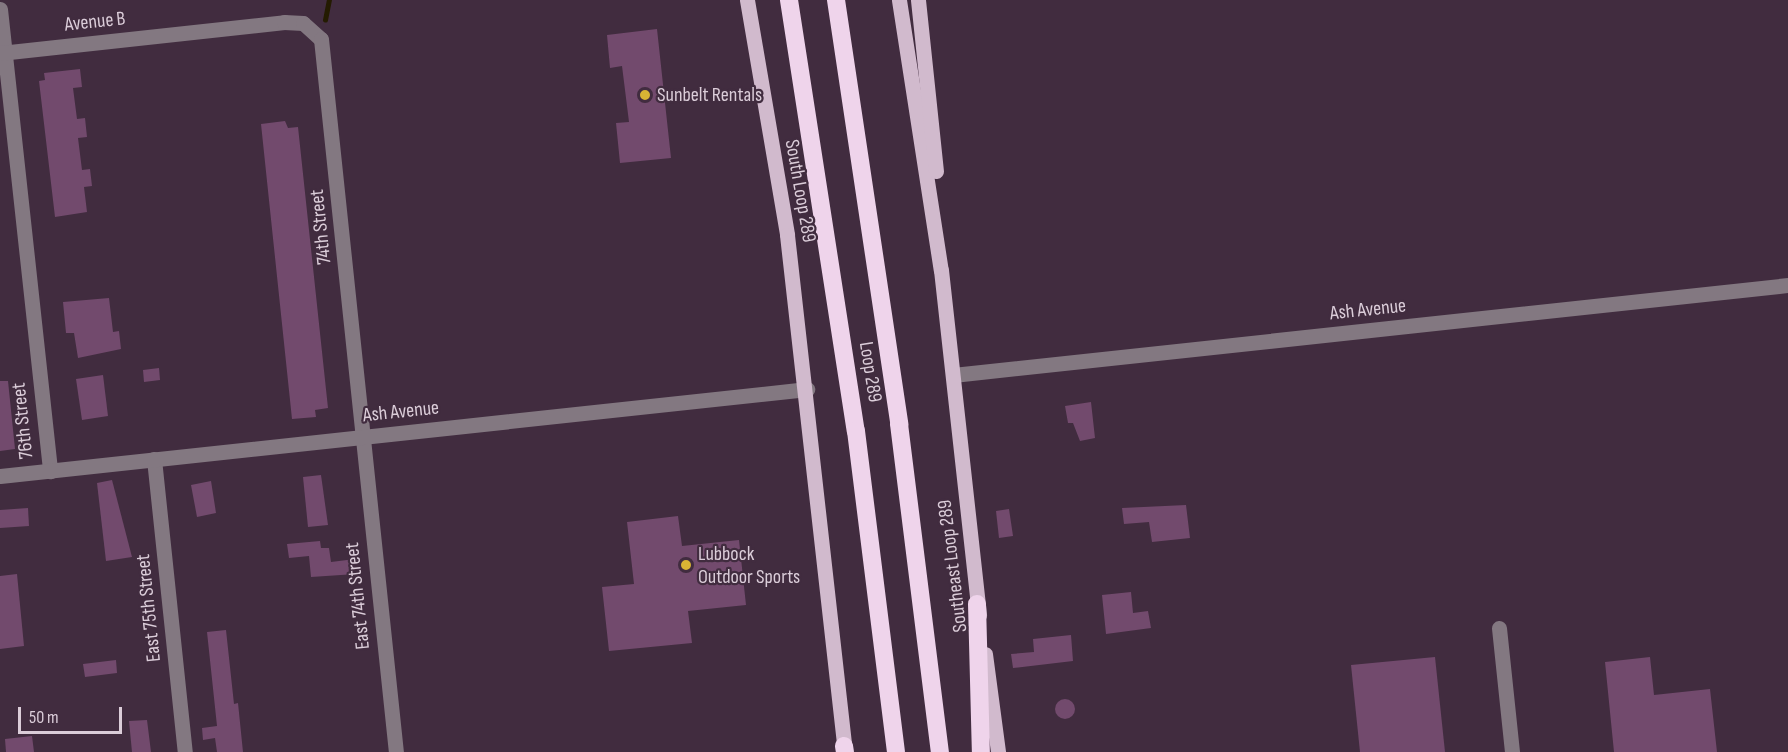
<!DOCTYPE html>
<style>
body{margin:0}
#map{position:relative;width:1788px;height:752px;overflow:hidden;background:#412c3f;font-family:"Sofia Sans Condensed",sans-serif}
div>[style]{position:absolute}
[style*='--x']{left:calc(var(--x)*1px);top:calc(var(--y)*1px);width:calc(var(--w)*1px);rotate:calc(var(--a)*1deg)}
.stream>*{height:4.5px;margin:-2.25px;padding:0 2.25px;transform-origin:2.25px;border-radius:2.25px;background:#241b01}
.building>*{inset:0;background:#724a6d}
.round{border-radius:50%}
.minor>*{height:15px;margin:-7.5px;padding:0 7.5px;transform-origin:7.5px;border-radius:7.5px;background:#837881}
.major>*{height:15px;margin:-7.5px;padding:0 7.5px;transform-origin:7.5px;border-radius:7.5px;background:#d1bacd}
.highway>*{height:18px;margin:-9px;padding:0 9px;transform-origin:9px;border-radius:9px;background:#efd4eb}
.dots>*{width:16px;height:16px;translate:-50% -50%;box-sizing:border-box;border:3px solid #412c3f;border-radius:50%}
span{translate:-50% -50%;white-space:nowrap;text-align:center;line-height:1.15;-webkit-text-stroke:4.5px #412c3f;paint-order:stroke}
.street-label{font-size:20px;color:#dbcdd9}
.poi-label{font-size:20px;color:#dbcdd9}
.left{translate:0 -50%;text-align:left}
.scale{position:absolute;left:18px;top:707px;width:104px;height:27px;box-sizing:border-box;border:3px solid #dbcdd9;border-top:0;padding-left:8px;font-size:18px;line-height:21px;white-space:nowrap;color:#dbcdd9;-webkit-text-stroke:4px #412c3f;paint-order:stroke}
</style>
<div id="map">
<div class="stream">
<div style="--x:325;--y:20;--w:20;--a:-79"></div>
</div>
<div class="building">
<div style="clip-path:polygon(657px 29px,671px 158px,620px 163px,616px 123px,629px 122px,622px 66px,610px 68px,607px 35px)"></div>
<div style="clip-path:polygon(80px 69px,82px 87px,73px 88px,77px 119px,85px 118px,87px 137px,78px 138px,82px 170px,90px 169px,92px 186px,84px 187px,87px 212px,55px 217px,39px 81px,45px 80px,44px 73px)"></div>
<div style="clip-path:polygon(285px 121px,288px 128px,298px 127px,328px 408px,315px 410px,316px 417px,292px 419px,261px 124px)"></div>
<div style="clip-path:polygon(109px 298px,113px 332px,119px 331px,121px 349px,78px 358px,74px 333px,66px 333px,63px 302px)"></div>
<div style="clip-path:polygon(159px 368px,160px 380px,144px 382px,143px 370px)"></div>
<div style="clip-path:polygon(103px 375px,108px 416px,82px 420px,76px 379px)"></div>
<div style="clip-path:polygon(0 381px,8px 381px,15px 449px,0 451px)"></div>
<div style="clip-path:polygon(1091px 402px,1095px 438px,1080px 441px,1073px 423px,1068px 423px,1065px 406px)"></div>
<div style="clip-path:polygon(321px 475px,328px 525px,308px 527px,303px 477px)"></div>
<div style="clip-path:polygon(112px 480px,132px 557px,106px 561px,97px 483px)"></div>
<div style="clip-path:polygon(211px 481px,216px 513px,197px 517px,191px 485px)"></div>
<div style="clip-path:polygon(1186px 505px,1190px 538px,1152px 542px,1149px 522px,1124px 524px,1122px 508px)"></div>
<div style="clip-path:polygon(28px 508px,29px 526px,0 528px,0 510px)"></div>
<div style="clip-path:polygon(1009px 509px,1013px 536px,999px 538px,996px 511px)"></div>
<div style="clip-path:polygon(678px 516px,682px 546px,739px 540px,746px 605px,688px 611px,692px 643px,609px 651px,602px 587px,634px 584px,627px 522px)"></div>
<div style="clip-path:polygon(320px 541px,321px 548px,329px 548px,331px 562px,355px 559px,356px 574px,311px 577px,309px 556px,289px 558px,287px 544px)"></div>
<div style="clip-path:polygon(17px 574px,24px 646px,0 649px,0 576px)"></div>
<div style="clip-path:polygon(1131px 592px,1133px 613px,1148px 611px,1151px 628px,1106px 634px,1102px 595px)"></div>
<div style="clip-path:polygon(226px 630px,234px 704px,238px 703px,243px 752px,217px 752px,215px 738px,203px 740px,202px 728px,217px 726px,207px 632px)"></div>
<div style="clip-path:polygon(1071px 635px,1073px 661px,1013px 668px,1011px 654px,1034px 652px,1033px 639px)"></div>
<div style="clip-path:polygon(1435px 657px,1445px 752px,1360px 752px,1351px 665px)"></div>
<div style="clip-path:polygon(1650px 657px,1654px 695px,1710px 689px,1717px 752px,1614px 752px,1605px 662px)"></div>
<div style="clip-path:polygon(116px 660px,117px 673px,85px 677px,83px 664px)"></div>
<div class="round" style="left:1055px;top:699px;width:20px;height:20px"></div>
<div style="clip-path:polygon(147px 720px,151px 752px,132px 752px,129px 721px)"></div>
<div style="clip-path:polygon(32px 736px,34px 752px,6px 752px,5px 739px)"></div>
</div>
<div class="minor">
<div style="--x:0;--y:9;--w:465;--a:83.8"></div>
<div style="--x:0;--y:53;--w:286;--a:-6.2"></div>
<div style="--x:284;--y:22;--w:19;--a:3"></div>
<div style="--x:303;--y:23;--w:24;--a:42"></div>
<div style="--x:321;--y:39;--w:717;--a:84"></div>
<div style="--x:953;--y:375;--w:840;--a:-6.15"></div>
<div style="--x:154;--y:459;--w:295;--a:84"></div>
<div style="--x:0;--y:476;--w:812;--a:-6.15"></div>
<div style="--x:1499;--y:628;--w:125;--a:84"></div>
</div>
<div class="major">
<div style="--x:747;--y:0;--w:238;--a:80.3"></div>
<div style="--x:787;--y:235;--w:520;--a:83.6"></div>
<div style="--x:899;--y:0;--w:273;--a:81.2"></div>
<div style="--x:941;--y:270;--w:347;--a:83.7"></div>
<div style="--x:918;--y:0;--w:172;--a:84"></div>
<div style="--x:985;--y:654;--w:99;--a:82.4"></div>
</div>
<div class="highway">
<div style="--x:789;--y:0;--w:436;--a:81.2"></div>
<div style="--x:856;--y:431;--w:323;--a:82.9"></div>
<div style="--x:836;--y:0;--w:429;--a:81.5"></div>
<div style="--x:899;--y:424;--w:331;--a:82.9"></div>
<div style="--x:977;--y:604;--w:148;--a:88.5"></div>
<div style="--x:844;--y:746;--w:6;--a:81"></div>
</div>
<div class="dots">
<div style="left:645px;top:95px;background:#d9b334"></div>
<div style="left:686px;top:565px;background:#d9b334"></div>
</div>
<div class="street-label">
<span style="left:95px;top:22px;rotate:-6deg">Avenue B</span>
<span style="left:800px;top:191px;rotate:80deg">South Loop 289</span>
<span style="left:321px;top:227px;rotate:-96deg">74th Street</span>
<span style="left:1368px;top:310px;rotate:-6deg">Ash Avenue</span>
<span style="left:870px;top:372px;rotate:81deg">Loop 289</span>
<span style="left:401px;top:412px;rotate:-6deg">Ash Avenue</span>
<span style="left:23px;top:421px;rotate:-96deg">76th Street</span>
<span style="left:953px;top:566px;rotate:-97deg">Southeast Loop 289</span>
<span style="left:358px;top:596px;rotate:-96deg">East 74th Street</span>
<span style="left:149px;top:608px;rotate:-96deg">East 75th Street</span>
</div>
<div class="poi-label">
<span class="left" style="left:657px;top:95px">Sunbelt Rentals</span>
<span class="left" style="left:698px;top:566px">Lubbock<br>Outdoor Sports</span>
</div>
<div class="scale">50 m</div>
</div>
